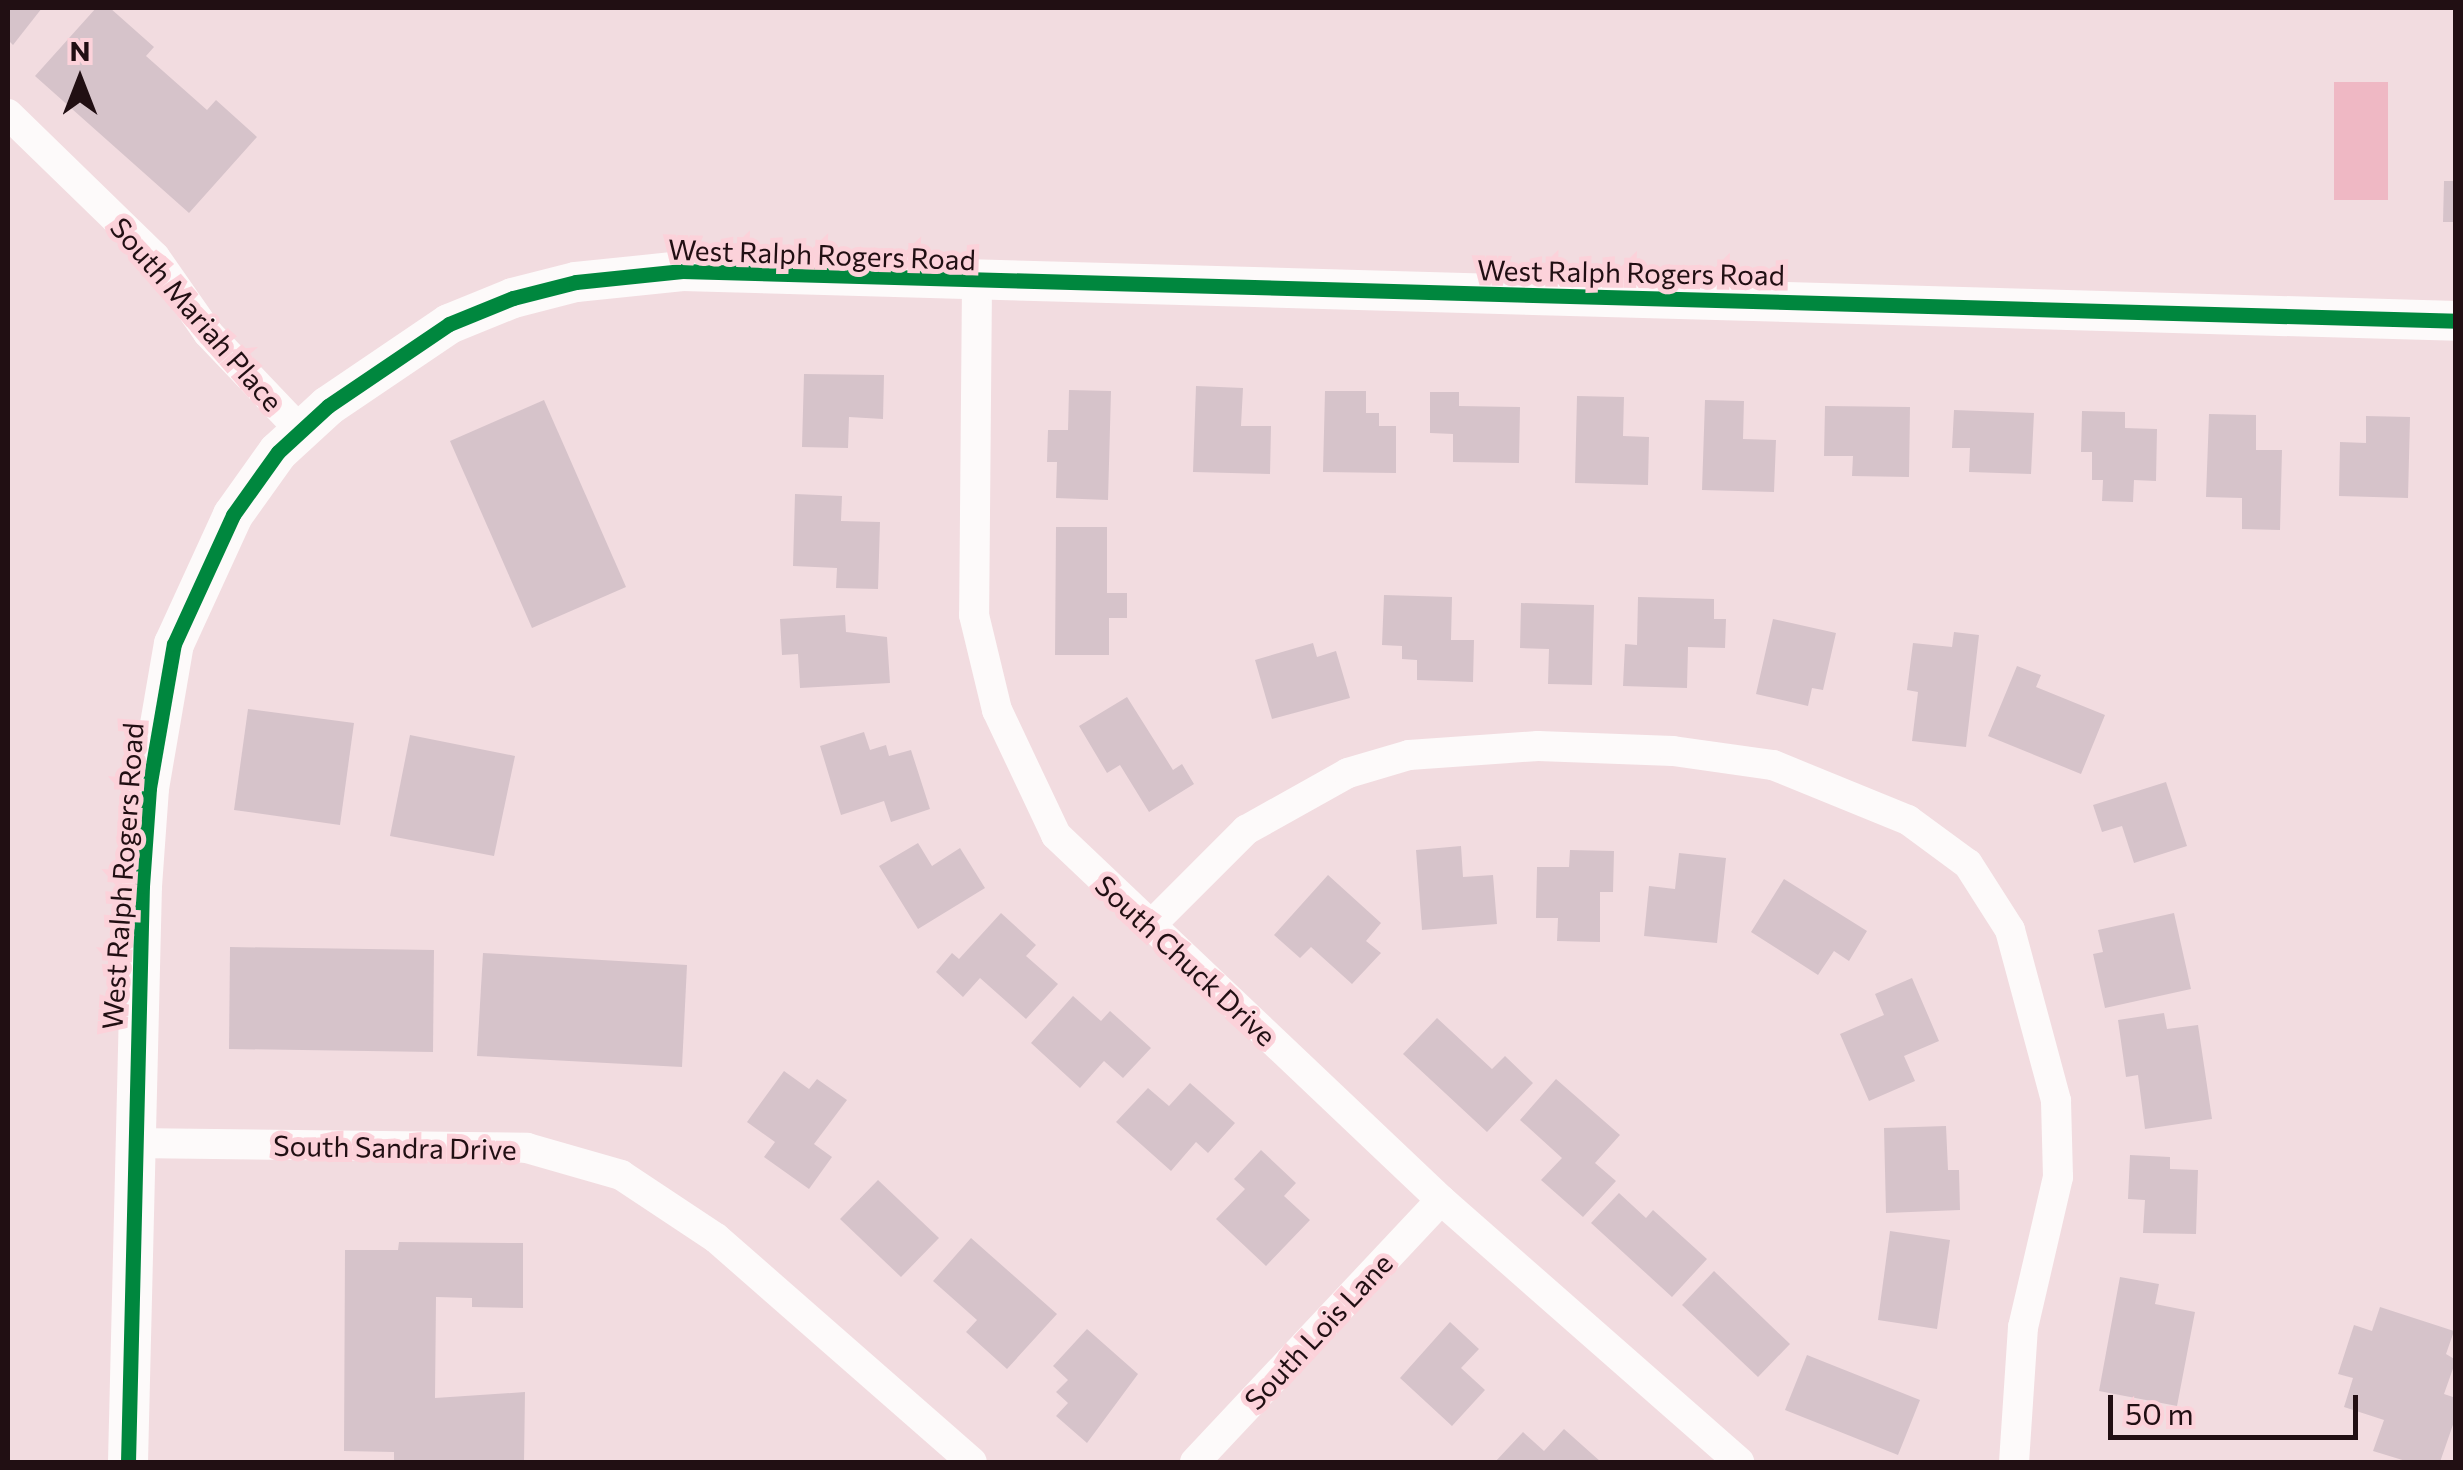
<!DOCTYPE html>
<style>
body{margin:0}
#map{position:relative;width:2463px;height:1470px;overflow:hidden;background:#f2dce0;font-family:Commissioner,sans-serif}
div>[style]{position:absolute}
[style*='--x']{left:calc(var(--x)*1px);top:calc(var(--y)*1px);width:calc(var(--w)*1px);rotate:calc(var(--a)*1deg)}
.green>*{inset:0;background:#efb8c4}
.building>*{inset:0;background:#d6c3ca}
.street>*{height:30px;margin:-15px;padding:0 15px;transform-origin:15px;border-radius:15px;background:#fdfafa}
.secondary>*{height:40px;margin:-20px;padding:0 20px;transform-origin:20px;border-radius:20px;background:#fdfafa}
.cycleway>*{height:15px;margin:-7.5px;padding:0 7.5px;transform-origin:7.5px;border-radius:7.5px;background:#00873e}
span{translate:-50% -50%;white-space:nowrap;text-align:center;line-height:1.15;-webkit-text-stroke:10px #fcd2da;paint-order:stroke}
.street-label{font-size:28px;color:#210f13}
.frame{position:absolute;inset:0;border:10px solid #210f13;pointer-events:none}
.north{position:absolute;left:30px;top:30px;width:100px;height:100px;-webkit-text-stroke:8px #fcd2da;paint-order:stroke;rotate:0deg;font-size:28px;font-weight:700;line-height:40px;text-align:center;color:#210f13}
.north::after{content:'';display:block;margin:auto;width:35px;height:45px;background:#210f13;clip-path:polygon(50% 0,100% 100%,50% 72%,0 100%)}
.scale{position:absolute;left:2108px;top:1395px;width:250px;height:45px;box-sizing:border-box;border:5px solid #210f13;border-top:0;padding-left:12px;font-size:30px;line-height:35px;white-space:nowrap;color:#210f13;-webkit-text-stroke:8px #fcd2da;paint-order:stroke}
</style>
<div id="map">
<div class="green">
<div style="clip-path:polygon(2334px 82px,2388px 82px,2388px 200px,2334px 200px)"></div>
</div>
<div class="building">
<div style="clip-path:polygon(8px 8px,42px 8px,13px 45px,8px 40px)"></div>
<div style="clip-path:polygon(96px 8px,110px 8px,154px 47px,146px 56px,207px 110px,216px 100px,257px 137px,189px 213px,35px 76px)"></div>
<div style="clip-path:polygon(2444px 181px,2456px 181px,2456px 222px,2443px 222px)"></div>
<div style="clip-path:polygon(804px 374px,884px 375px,883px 419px,849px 417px,848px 448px,802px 447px)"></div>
<div style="clip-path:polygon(1196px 386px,1243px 388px,1241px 426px,1271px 426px,1270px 474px,1193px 472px)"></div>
<div style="clip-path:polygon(1069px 390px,1111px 391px,1108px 500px,1056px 498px,1057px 462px,1047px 462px,1048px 430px,1068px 430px)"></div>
<div style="clip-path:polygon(1325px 391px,1366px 391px,1366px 413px,1379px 413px,1379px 426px,1396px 426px,1396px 473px,1323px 472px)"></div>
<div style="clip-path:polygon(1430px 392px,1459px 392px,1459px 406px,1520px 407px,1519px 463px,1453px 462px,1453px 434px,1430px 433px)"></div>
<div style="clip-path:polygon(1577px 396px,1624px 397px,1623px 436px,1649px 437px,1648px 485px,1575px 483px)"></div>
<div style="clip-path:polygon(544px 400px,626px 587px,532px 628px,450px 441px)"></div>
<div style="clip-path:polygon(1705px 400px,1744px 401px,1743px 439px,1776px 440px,1774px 492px,1702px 490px)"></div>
<div style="clip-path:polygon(1825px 406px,1910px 407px,1909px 477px,1852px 476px,1853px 456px,1824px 456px)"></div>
<div style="clip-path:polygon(1954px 410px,2034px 413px,2031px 474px,1969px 472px,1970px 448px,1952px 448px)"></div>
<div style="clip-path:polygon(2082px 411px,2125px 412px,2125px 428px,2157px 429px,2156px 481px,2134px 480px,2133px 502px,2102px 501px,2103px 480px,2092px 480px,2092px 452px,2081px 452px)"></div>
<div style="clip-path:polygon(2209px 414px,2256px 415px,2256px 450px,2282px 450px,2280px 530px,2242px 529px,2242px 498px,2206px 497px)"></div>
<div style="clip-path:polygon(2366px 416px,2410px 417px,2408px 498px,2339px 496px,2340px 442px,2366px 443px)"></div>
<div style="clip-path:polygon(795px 494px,842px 496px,841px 521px,880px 522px,878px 589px,836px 588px,837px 568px,793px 566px)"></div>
<div style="clip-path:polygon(1056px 527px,1107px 527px,1107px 593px,1127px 593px,1127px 618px,1109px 618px,1109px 655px,1055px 655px)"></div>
<div style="clip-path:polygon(1384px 595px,1452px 597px,1451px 640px,1474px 640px,1473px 682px,1417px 680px,1417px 660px,1402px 659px,1402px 646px,1382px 645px)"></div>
<div style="clip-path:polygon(1638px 597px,1714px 599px,1714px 619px,1726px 619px,1725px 648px,1688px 647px,1687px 688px,1623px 686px,1625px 644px,1637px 645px)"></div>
<div style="clip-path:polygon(1521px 603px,1594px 605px,1592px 685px,1548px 684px,1549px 649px,1520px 648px)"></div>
<div style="clip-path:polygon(845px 615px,846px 632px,887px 637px,890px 683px,800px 688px,798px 654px,782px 655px,780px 619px)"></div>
<div style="clip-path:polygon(1773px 619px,1836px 633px,1823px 690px,1812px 688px,1808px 706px,1756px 694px)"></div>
<div style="clip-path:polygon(1954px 632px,1979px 635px,1966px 747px,1912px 741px,1918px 692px,1907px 690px,1913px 643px,1952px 647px)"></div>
<div style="clip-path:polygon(1313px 643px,1317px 657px,1336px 651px,1350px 698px,1272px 719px,1255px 660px)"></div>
<div style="clip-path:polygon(2017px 666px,2041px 675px,2036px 687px,2105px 715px,2081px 774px,1988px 736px)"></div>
<div style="clip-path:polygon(1127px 697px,1173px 770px,1182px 764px,1194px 784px,1149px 812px,1120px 765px,1107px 773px,1079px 726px)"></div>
<div style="clip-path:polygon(248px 709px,354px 723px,340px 825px,234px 810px)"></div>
<div style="clip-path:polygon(864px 732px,870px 750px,886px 745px,889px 756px,911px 750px,930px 809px,891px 822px,884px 801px,841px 815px,820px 746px)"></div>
<div style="clip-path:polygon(410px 735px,515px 756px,494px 856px,390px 836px)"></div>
<div style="clip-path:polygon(2166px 782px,2187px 846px,2134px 863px,2122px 826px,2102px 832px,2093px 805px)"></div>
<div style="clip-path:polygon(918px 843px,932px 866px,960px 848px,985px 888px,918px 929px,879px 866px)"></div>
<div style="clip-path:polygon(1461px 846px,1463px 877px,1493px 875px,1497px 924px,1422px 930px,1416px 850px)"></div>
<div style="clip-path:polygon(1570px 850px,1614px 851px,1613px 892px,1600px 892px,1600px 942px,1557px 941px,1558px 918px,1536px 918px,1537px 867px,1569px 867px)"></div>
<div style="clip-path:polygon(1679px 853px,1726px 858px,1717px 943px,1644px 936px,1649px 886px,1675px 889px)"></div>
<div style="clip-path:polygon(1328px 875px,1381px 923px,1366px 941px,1381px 953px,1352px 984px,1311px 947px,1300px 958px,1274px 935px)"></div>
<div style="clip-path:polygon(1784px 879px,1867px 931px,1849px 961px,1834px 951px,1818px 975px,1751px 932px)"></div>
<div style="clip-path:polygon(1001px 913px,1036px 945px,1026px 956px,1058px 984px,1026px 1019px,980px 978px,963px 997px,936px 972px,952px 953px,959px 959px)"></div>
<div style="clip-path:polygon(2174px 913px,2191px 989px,2105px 1008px,2093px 954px,2103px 952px,2098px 930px)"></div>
<div style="clip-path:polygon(230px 947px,434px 950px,433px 1052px,229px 1049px)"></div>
<div style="clip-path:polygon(483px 953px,687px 965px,682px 1067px,477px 1056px)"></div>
<div style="clip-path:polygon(1912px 978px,1939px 1041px,1904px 1056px,1915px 1081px,1869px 1101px,1840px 1034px,1884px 1015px,1875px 994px)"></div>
<div style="clip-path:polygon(1073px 996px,1101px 1021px,1110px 1011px,1151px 1048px,1123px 1078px,1104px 1061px,1080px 1088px,1031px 1043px)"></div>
<div style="clip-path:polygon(2164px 1013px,2167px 1029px,2198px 1025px,2212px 1119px,2145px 1129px,2138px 1075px,2126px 1077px,2118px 1020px)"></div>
<div style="clip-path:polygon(1437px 1018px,1492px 1069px,1505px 1056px,1533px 1083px,1487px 1132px,1403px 1054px)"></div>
<div style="clip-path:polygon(784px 1071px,809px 1089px,817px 1079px,847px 1100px,814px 1144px,832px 1157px,809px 1189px,764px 1157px,775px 1142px,747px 1122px)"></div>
<div style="clip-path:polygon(1556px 1079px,1620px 1135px,1595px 1163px,1616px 1181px,1583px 1217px,1541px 1180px,1562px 1158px,1520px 1120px)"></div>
<div style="clip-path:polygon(1190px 1083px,1235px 1123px,1208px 1153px,1196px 1142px,1171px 1171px,1116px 1122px,1148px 1088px,1169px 1106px)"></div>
<div style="clip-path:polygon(1946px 1126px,1948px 1170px,1959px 1170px,1960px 1210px,1886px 1213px,1884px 1128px)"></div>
<div style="clip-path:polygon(1261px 1150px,1296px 1183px,1284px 1196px,1310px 1220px,1266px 1266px,1216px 1219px,1245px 1189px,1234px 1179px)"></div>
<div style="clip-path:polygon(2130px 1155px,2170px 1157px,2170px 1169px,2198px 1170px,2196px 1234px,2143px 1233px,2145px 1200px,2128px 1199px)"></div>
<div style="clip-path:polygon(878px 1180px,939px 1238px,901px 1277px,840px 1219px)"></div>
<div style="clip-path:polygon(1619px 1193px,1646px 1218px,1653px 1210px,1707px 1259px,1672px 1297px,1591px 1223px)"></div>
<div style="clip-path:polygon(1890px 1231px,1950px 1240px,1937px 1329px,1878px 1320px)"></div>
<div style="clip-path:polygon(971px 1238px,1057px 1314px,1007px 1369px,966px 1332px,977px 1320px,933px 1281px)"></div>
<div style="clip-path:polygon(399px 1242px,523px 1243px,523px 1308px,472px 1307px,472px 1298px,436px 1297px,435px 1398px,525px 1392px,524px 1462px,394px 1462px,394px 1452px,344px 1451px,345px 1250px,398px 1250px)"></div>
<div style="clip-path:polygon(1714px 1271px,1790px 1344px,1758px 1377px,1682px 1305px)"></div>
<div style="clip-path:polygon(2120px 1277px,2159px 1284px,2155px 1304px,2195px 1312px,2177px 1406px,2099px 1391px)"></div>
<div style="clip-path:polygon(2380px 1307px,2454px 1331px,2446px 1354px,2456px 1360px,2444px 1394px,2456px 1398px,2456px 1416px,2440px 1462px,2409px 1462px,2373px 1451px,2384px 1420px,2344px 1407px,2353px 1378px,2338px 1374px,2354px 1325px,2372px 1331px)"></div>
<div style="clip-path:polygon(1450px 1322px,1479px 1349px,1461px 1368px,1485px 1390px,1452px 1426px,1400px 1378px)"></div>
<div style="clip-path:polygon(1087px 1329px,1138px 1374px,1087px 1443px,1056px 1416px,1068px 1403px,1056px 1392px,1068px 1380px,1053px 1366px)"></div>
<div style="clip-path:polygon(1807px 1355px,1920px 1400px,1898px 1455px,1785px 1410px)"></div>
<div style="clip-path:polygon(1564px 1429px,1601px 1462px,1495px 1462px,1523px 1432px,1544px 1451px)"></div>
</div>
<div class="street">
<div style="--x:8;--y:114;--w:205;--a:44.2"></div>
<div style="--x:155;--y:257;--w:93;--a:55.1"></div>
<div style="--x:208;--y:333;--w:134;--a:46.5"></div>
<div style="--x:977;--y:284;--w:331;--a:90.5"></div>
<div style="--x:974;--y:615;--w:98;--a:76.4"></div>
<div style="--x:997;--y:710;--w:138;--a:64.7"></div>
<div style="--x:1056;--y:835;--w:531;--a:43.47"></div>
<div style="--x:1441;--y:1200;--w:397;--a:41.3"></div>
<div style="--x:1150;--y:926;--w:136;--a:-45"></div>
<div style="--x:1246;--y:830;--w:117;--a:-29.2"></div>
<div style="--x:1348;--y:773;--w:64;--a:-16.4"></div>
<div style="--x:1409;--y:755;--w:129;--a:-4"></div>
<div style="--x:1538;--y:746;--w:135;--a:2.1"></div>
<div style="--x:1673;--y:751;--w:101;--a:8"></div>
<div style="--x:1773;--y:765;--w:146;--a:22.2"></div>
<div style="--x:1908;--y:820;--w:74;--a:36.3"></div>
<div style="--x:1968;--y:864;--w:78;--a:57.5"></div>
<div style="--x:2010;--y:930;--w:177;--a:74.9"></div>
<div style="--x:2056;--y:1101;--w:76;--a:88.5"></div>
<div style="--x:2058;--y:1177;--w:154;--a:103.1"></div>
<div style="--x:2023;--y:1327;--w:135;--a:93.8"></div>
<div style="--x:132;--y:1143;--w:395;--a:0.7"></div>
<div style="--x:527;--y:1148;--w:98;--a:16"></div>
<div style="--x:621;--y:1175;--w:114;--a:33.6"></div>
<div style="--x:716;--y:1238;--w:340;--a:41.2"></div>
<div style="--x:1195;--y:1462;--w:359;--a:-46.8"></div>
</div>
<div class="secondary">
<div style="--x:128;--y:1462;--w:576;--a:-88.61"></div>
<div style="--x:142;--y:886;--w:98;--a:-85.9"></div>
<div style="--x:149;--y:788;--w:146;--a:-80.2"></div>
<div style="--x:174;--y:644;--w:142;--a:-65.4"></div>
<div style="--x:233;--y:515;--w:77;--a:-54.5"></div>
<div style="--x:278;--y:452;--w:68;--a:-42.6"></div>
<div style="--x:328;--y:406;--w:146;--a:-34.1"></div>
<div style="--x:449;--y:324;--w:69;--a:-22.1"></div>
<div style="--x:513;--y:298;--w:65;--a:-14.3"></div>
<div style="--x:576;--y:282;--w:107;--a:-5.9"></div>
<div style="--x:682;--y:271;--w:1775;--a:1.61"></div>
</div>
<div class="cycleway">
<div style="--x:128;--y:1462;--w:576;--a:-88.61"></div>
<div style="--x:142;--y:886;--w:98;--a:-85.9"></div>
<div style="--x:149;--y:788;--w:146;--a:-80.2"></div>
<div style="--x:174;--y:644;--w:142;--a:-65.4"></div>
<div style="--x:233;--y:515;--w:77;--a:-54.5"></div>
<div style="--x:278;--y:452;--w:68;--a:-42.6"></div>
<div style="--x:328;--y:406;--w:146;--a:-34.1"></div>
<div style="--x:449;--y:324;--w:69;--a:-22.1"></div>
<div style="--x:513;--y:298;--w:65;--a:-14.3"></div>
<div style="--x:576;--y:282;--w:107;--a:-5.9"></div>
<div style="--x:682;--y:271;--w:1775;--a:1.61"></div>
</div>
<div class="street-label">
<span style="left:822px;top:254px;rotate:2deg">West Ralph Rogers Road</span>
<span style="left:1631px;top:272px;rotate:1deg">West Ralph Rogers Road</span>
<span style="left:197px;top:314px;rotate:49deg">South Mariah Place</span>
<span style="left:122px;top:876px;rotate:-86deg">West Ralph Rogers Road</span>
<span style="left:1186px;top:960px;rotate:43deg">South Chuck Drive</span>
<span style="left:395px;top:1147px;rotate:1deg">South Sandra Drive</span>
<span style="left:1318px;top:1331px;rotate:-47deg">South Lois Lane</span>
</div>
<div class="frame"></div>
<div class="north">N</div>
<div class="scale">50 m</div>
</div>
